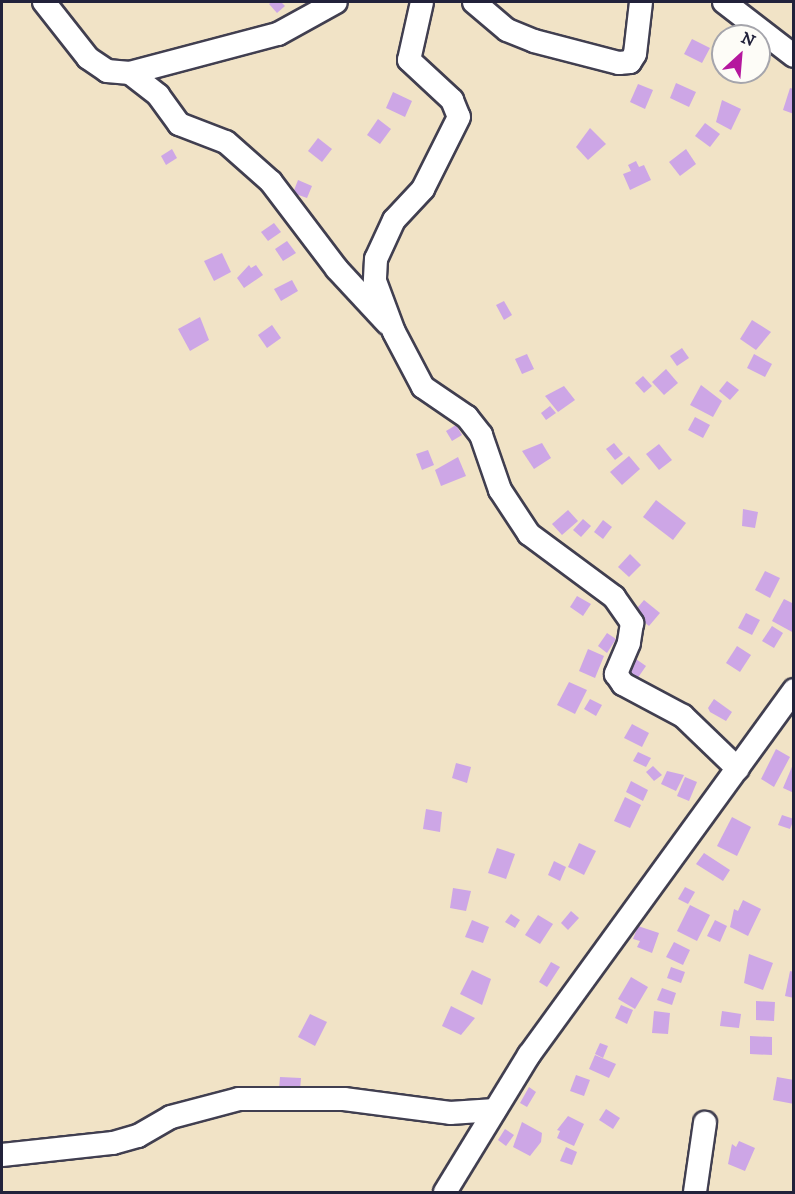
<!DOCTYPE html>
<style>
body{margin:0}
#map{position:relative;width:795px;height:1194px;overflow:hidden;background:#f1e3c6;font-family:"IM FELL DW Pica",serif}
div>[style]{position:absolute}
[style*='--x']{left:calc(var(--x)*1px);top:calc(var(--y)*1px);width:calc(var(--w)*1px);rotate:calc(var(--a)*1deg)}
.building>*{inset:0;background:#cda6e6}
.roads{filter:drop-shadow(2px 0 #413f50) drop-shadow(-2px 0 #413f50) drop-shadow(0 2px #413f50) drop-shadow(0 -2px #413f50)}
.minor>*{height:22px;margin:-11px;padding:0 11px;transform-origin:11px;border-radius:11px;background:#fff}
span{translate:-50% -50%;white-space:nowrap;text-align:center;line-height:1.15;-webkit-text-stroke:4.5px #fdfcf7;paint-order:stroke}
.frame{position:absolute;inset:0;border:3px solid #22223b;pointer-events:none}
.north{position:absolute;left:711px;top:24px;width:60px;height:60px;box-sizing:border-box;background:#fdfcf7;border:2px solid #a5a5ac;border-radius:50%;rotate:26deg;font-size:16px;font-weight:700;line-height:24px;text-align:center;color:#22223b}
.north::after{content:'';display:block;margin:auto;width:21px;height:27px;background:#b5179e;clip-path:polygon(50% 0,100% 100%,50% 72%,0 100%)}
</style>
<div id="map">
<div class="building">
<div style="clip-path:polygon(272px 2px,281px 2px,285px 6px,277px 13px,269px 4px)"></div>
<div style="clip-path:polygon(692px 39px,710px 48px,702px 63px,684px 54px)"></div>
<div style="clip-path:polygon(676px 83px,696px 92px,689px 107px,670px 98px)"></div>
<div style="clip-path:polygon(638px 84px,653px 90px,645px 109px,630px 102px)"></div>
<div style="clip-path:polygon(790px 88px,794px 89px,794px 114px,783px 110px)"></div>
<div style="clip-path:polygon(393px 92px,412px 101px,405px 117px,386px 108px)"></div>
<div style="clip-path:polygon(722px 100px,741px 109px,731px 130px,716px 122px)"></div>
<div style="clip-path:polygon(378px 119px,391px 129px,380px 144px,367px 135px)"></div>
<div style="clip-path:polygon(705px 123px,720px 134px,710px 147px,695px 136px)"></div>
<div style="clip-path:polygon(590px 128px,606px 144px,588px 160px,576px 147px)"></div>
<div style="clip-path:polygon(318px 138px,332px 149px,322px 162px,308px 151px)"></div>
<div style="clip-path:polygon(172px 149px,177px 158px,166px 165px,161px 156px)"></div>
<div style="clip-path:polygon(686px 149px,696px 164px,680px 176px,669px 162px)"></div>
<div style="clip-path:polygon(636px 161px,639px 167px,644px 165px,651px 180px,630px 190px,623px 174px,631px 171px,628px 165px)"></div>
<div style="clip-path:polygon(298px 180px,312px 186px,307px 198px,293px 193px)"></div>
<div style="clip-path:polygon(274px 223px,281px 232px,268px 241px,261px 232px)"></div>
<div style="clip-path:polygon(287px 241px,296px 253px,283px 261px,275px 249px)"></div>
<div style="clip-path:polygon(222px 253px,231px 272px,214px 281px,204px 261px)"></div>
<div style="clip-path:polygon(249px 265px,251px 268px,256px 265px,263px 275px,244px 288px,237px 278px)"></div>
<div style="clip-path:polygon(292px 280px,298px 291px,281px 301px,274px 289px)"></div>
<div style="clip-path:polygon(504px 301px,512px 315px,504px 320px,496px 305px)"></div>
<div style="clip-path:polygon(200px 317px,209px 340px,190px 351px,178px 329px)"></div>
<div style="clip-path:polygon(752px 320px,771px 332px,756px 350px,740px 339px)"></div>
<div style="clip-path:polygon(272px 325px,281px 338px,267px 348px,258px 335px)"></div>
<div style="clip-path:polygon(682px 348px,689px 358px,677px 366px,670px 356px)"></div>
<div style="clip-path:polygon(527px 354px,534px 369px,522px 374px,515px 359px)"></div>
<div style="clip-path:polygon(754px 354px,772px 364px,765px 377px,747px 368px)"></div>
<div style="clip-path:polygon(666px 369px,678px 383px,664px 395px,652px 382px)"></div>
<div style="clip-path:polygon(643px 376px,652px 386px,644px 393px,635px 383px)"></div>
<div style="clip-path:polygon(727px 381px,739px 390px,730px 400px,719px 391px)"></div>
<div style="clip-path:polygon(701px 385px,722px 401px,713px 417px,690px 405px)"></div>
<div style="clip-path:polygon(564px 386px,575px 400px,558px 412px,545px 396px)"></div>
<div style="clip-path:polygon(550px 406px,556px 413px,546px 420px,541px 413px)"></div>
<div style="clip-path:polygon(695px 417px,710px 425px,703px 438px,688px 430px)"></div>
<div style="clip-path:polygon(456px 425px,462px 435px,452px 441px,446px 431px)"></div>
<div style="clip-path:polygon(542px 443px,551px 458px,534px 469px,522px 451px)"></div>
<div style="clip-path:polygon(614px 443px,623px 454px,615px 460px,606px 449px)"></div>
<div style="clip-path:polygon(659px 444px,672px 460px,659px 470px,646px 454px)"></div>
<div style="clip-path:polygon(428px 450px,434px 465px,422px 470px,416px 454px)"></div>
<div style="clip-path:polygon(629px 456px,640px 469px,622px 485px,610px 472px)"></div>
<div style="clip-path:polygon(458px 457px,466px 476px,441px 486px,435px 470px)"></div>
<div style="clip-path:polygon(656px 500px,686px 523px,673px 540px,643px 517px)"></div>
<div style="clip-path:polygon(743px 509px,758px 512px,755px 528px,742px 526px)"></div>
<div style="clip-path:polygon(568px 510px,578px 521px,562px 535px,552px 524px)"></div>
<div style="clip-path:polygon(583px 519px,591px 526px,581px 537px,573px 530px)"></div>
<div style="clip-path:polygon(603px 520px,612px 527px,603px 539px,594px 532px)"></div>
<div style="clip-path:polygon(630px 554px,641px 565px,629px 577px,618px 567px)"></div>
<div style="clip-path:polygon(765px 571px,780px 578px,770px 598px,755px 590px)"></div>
<div style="clip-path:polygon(577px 596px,591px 604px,583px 616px,570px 607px)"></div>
<div style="clip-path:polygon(784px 599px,794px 604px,794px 633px,772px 621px)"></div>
<div style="clip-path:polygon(644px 600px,660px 613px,649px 626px,633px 613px)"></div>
<div style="clip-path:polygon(746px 613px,760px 620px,752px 635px,738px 628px)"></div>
<div style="clip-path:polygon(772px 626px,783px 633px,774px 648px,762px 641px)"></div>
<div style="clip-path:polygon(607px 633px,616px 639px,607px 653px,598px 646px)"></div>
<div style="clip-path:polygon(737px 646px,751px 655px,740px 672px,726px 663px)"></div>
<div style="clip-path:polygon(588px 649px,604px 656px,595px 678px,579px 671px)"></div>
<div style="clip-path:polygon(633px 657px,646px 666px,635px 682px,622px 673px)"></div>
<div style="clip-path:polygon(569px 682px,587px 690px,575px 714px,557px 705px)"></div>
<div style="clip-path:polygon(590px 699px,602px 705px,596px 716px,584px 709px)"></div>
<div style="clip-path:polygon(714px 699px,732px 712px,726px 721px,710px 712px,708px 708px)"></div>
<div style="clip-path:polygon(632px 724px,649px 733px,642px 747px,624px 738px)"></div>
<div style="clip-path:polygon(776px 749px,790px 757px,774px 787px,761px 779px)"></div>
<div style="clip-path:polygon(638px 752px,651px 758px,646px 767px,633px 761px)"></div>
<div style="clip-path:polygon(794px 762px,794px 793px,783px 788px)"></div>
<div style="clip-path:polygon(456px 763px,471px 767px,467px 783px,452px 778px)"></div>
<div style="clip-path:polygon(653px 766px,662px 775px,654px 781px,646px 772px)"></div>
<div style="clip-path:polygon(667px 771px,684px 775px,676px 791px,661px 784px)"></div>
<div style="clip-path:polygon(685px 777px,697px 782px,689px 801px,677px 796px)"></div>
<div style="clip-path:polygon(631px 781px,648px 790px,643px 801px,626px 792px)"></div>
<div style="clip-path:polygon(625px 797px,641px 805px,630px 828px,614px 821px)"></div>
<div style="clip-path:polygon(426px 809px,442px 812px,440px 832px,423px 829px)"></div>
<div style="clip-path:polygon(782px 815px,794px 819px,790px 829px,778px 825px)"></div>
<div style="clip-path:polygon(732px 817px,751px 827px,737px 856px,717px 846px)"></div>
<div style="clip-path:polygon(579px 843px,596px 851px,584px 875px,568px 867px)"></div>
<div style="clip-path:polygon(497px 848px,515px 854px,506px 879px,488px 873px)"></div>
<div style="clip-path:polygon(704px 853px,730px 870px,723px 881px,696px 864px)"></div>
<div style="clip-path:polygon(554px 861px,566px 867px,560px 881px,548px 875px)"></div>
<div style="clip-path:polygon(685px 887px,695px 892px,688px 904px,678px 899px)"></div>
<div style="clip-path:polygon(453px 888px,471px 891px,466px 911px,450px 908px)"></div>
<div style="clip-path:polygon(743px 900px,761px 909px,748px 936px,730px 927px,734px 909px,738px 911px)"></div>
<div style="clip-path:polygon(690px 905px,710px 915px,697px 941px,677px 931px)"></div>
<div style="clip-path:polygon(571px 911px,579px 918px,568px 930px,561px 923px)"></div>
<div style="clip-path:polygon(511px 914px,520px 920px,515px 928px,505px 922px)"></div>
<div style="clip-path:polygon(538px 915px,553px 924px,540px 944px,525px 935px)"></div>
<div style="clip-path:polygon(472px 920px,489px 927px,483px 943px,465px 937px)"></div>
<div style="clip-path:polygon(715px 920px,727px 926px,720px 942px,707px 936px)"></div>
<div style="clip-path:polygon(638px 926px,659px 933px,652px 953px,637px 947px,640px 941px,633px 939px)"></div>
<div style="clip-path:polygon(674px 942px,690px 950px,683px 965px,666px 957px)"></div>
<div style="clip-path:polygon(749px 954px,773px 963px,763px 990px,744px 983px)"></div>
<div style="clip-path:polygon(551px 962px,560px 967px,547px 987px,539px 982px)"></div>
<div style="clip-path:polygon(671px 967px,685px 972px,681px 983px,667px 978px)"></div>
<div style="clip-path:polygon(472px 970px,491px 979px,482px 1005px,460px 994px)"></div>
<div style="clip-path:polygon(790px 971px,794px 972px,794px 998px,785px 996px)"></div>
<div style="clip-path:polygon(631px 977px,648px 987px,635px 1009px,618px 999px)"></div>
<div style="clip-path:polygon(662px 988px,676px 993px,672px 1005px,657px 1000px)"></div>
<div style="clip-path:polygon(756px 1001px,775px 1002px,774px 1021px,756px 1020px)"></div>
<div style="clip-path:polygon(621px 1005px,633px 1010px,627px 1024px,615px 1018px)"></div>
<div style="clip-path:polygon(451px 1006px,475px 1018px,461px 1035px,442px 1026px)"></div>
<div style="clip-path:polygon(654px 1011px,670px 1013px,668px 1034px,652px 1033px)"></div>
<div style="clip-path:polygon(722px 1011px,741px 1014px,739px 1028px,720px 1026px)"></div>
<div style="clip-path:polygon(310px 1014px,327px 1022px,315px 1046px,298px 1037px)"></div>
<div style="clip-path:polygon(750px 1036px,772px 1037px,772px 1055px,750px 1054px)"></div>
<div style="clip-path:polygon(600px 1043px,608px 1046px,603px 1058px,595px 1054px)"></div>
<div style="clip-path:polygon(595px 1055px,616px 1064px,609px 1078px,589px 1069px)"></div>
<div style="clip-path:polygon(576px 1075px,590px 1080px,584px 1096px,570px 1091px)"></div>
<div style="clip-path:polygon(280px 1077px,301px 1078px,300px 1090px,279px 1089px)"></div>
<div style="clip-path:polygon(777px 1077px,794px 1080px,794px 1104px,773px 1100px)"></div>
<div style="clip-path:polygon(529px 1087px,536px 1092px,527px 1107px,520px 1103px)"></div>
<div style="clip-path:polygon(606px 1109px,620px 1118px,613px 1129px,599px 1120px)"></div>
<div style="clip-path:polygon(568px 1116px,584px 1124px,574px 1146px,557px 1138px,560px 1131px,557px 1130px)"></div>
<div style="clip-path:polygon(522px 1122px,542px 1133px,541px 1142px,530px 1156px,513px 1147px)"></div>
<div style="clip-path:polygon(505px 1129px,514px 1135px,506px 1146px,498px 1140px)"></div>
<div style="clip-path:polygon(739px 1141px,755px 1148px,745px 1171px,728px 1164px,732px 1144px,736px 1147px)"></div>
<div style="clip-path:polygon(566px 1147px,577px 1152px,572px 1165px,560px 1161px)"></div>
</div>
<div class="roads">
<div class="minor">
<div style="--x:44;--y:2;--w:71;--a:51.8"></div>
<div style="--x:88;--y:58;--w:23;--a:34"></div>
<div style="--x:107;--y:71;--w:23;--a:5"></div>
<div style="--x:130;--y:73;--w:153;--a:-14.8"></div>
<div style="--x:278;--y:34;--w:66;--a:-28.9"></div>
<div style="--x:422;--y:2;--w:59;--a:102.6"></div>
<div style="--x:409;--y:60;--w:59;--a:42.9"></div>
<div style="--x:452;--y:100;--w:18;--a:68"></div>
<div style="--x:459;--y:117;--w:80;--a:116.6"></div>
<div style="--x:423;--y:189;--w:42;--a:133.1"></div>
<div style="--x:394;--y:220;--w:43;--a:114.8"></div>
<div style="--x:376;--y:259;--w:22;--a:93"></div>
<div style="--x:375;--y:281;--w:54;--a:69.6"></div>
<div style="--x:394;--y:332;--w:62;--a:62.2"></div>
<div style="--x:423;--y:387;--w:53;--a:34.3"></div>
<div style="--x:467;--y:417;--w:23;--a:52"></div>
<div style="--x:481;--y:435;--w:58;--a:70.9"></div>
<div style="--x:500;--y:490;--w:53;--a:56.6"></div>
<div style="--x:529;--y:534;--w:106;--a:36.5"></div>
<div style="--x:614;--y:597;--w:32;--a:55"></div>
<div style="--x:632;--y:623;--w:20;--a:99"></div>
<div style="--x:629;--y:643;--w:34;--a:113"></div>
<div style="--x:616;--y:674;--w:12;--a:55"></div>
<div style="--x:623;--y:684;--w:68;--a:28.1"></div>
<div style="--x:683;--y:716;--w:76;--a:43.9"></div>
<div style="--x:474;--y:2;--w:43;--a:40.3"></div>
<div style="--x:507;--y:30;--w:29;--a:22"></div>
<div style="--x:534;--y:41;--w:88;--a:14.5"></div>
<div style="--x:619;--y:63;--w:11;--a:-5"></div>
<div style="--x:630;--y:62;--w:9;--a:-58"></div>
<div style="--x:635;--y:54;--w:52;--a:-83.4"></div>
<div style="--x:724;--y:2;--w:88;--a:37.6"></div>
<div style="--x:130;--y:73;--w:36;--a:38"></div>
<div style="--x:158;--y:95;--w:36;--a:54"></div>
<div style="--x:179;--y:124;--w:50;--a:21"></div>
<div style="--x:226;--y:142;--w:60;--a:41.6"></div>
<div style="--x:271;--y:182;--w:109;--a:52.8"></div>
<div style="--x:337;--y:269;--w:74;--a:47.2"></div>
<div style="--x:2;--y:1155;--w:112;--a:-6.2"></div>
<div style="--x:113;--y:1143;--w:26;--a:-16"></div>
<div style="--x:138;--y:1136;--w:38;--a:-30"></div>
<div style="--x:171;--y:1117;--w:70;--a:-14.8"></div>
<div style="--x:239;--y:1099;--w:105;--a:0"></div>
<div style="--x:344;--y:1099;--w:107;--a:7.5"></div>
<div style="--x:450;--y:1113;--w:45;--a:-3.8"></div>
<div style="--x:445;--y:1192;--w:161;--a:-58.5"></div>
<div style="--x:529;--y:1055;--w:451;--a:-54"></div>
<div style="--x:695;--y:1192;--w:70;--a:-81.8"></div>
</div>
</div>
<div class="frame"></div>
<div class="north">N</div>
</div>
